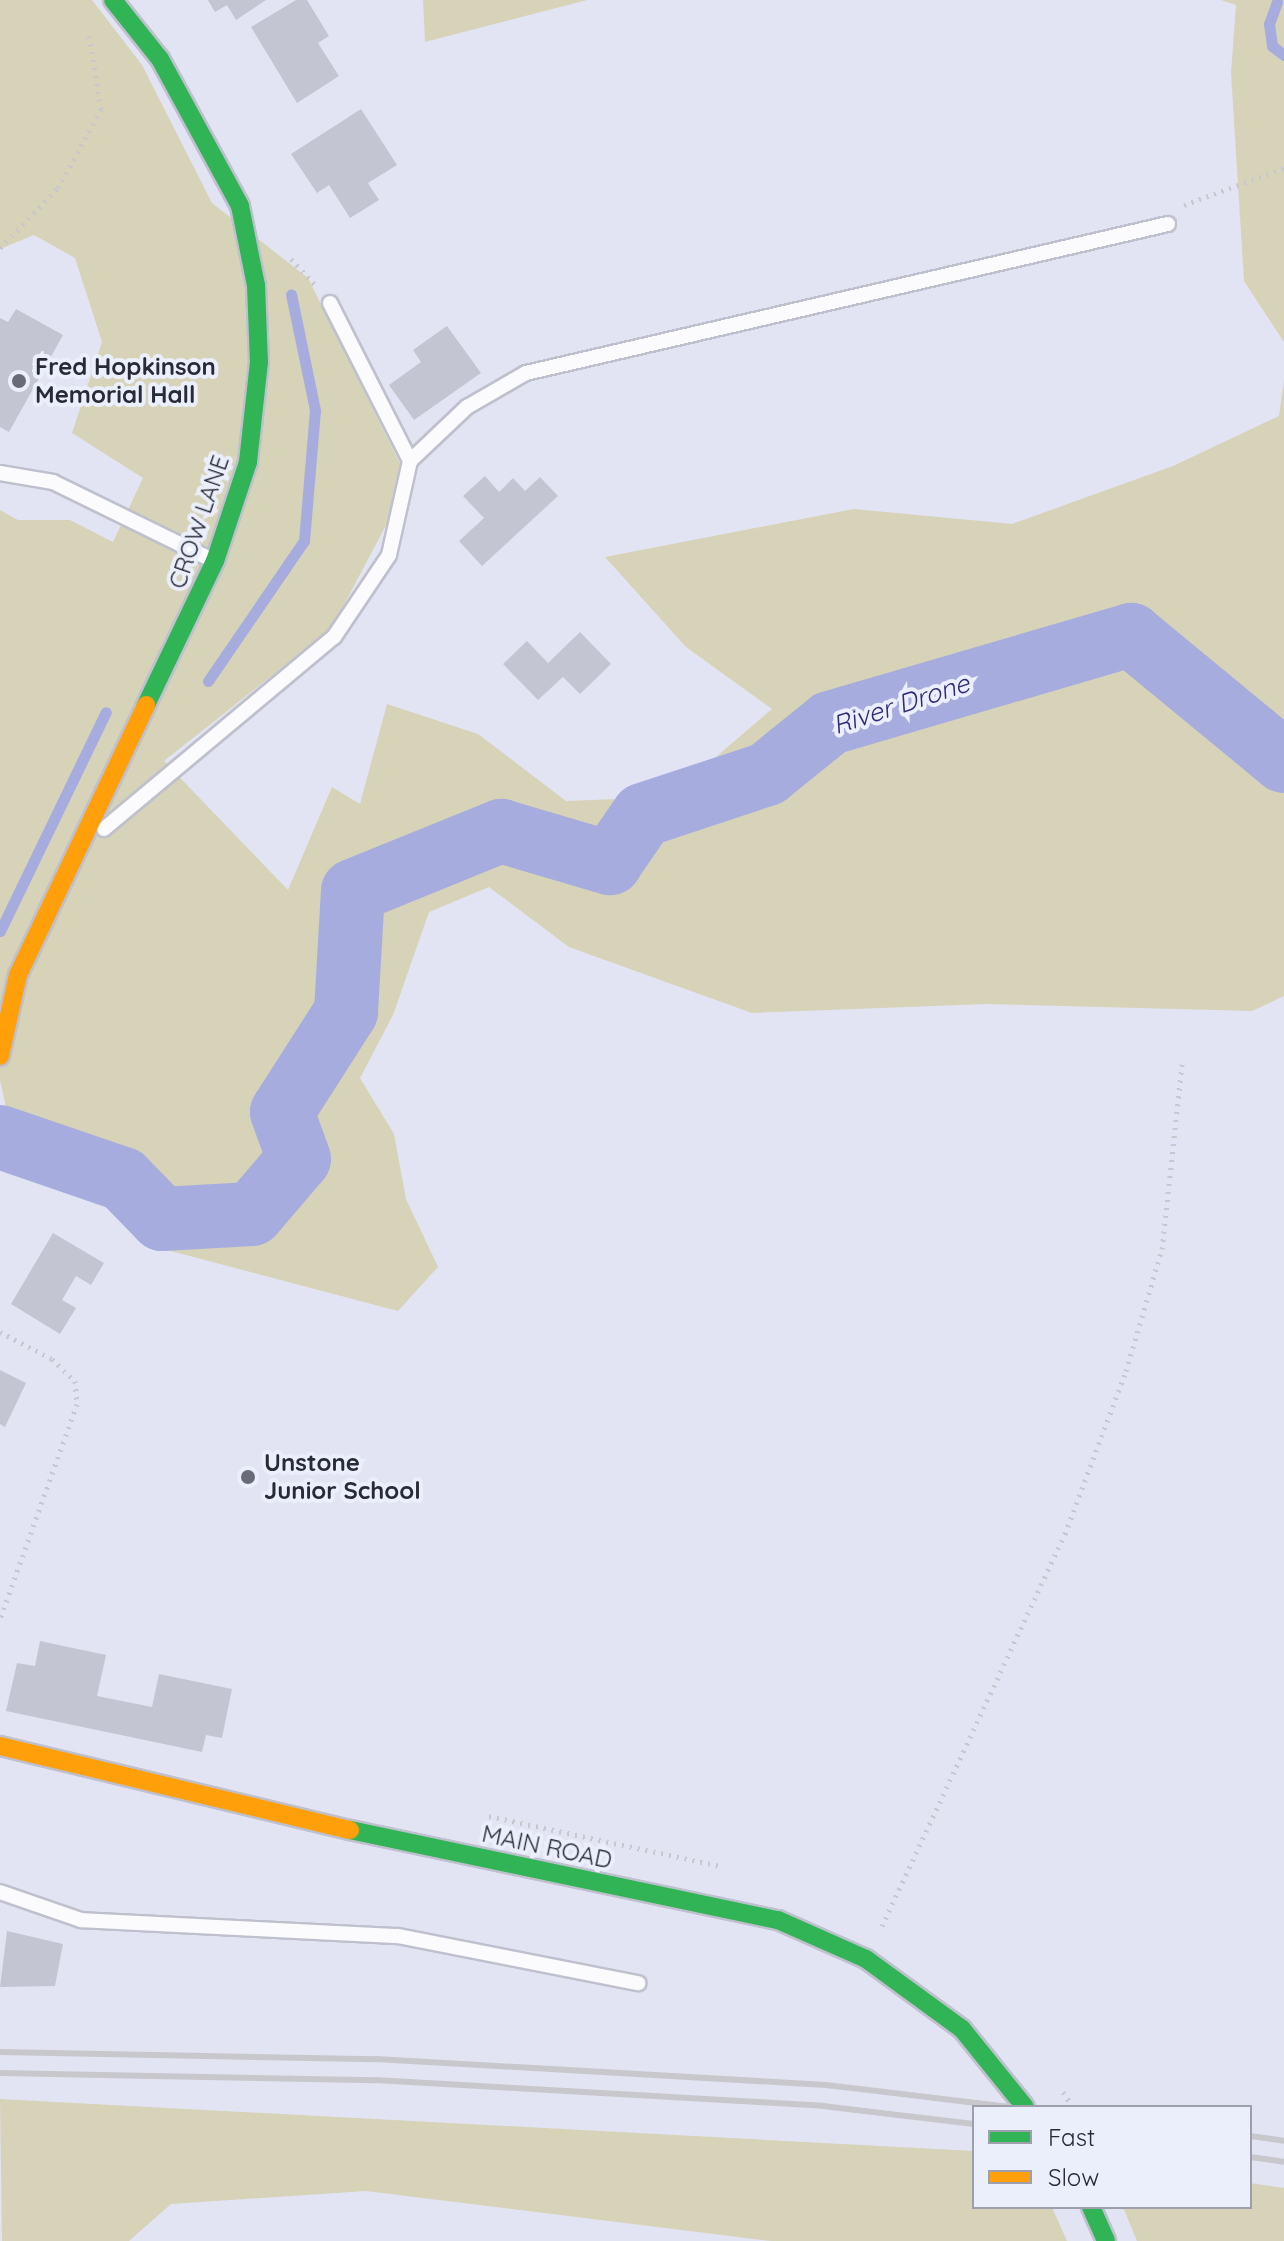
<!DOCTYPE html>
<style>
body{margin:0}
#map{position:relative;width:1284px;height:2241px;overflow:hidden;background:#e2e4f3;font-family:Quicksand,sans-serif}
div>[style]{position:absolute}
[style*='--x']{left:calc(var(--x)*1px);top:calc(var(--y)*1px);width:calc(var(--w)*1px);rotate:calc(var(--a)*1deg)}
.green>*{inset:0;background:#d6d3b8}
.stream>*{height:11px;margin:-5.5px;padding:0 5.5px;transform-origin:5.5px;border-radius:5.5px;background:#a6adde}
.river>*{height:64px;margin:-32px;padding:0 32px;transform-origin:32px;border-radius:32px;background:#a6adde}
.building>*{inset:0;background:#c4c5d2}
.path>*{height:5px;margin-top:-2.5px;transform-origin:0;background:repeating-linear-gradient(90deg,#c6c8ce 0 2px,transparent 0 8px)}
.roads{filter:drop-shadow(2px 0 #bfc0cd) drop-shadow(-2px 0 #bfc0cd) drop-shadow(0 2px #bfc0cd) drop-shadow(0 -2px #bfc0cd)}
.lane>*{height:14px;margin:-7px;padding:0 7px;transform-origin:7px;border-radius:7px;background:#fbfbfd}
.fast>*{height:18px;margin:-9px;padding:0 9px;transform-origin:9px;border-radius:9px;background:#30b455}
.slow>*{height:18px;margin:-9px;padding:0 9px;transform-origin:9px;border-radius:9px;background:#ff9f0a}
.rail>*{height:6px;margin:-3px;padding:0 3px;transform-origin:3px;border-radius:3px;background:#c8c8cc}
.dots>*{width:22px;height:22px;translate:-50% -50%;box-sizing:border-box;border:4px solid #ebeefb;border-radius:50%}
span{translate:-50% -50%;white-space:nowrap;text-align:center;line-height:1.15;-webkit-text-stroke:8px #ebeefb;paint-order:stroke}
.poi-label{font-size:24px;color:#282a36;font-weight:700}
.left{translate:0 -50%;text-align:left}
.street-label{font-size:24px;color:#282a36}
.water-label{font-size:26px;color:#2d2c77;font-style:italic}
.legend{position:absolute;left:972px;top:2105px;width:280px;height:104px;box-sizing:border-box;background:#ebeefb;border:2px solid #9da0ac;margin:0;padding:10px 14px;list-style:none;font-size:24px;color:#282a36}
.legend li{display:flex;align-items:center;gap:16px;height:40px}
.legend b{width:40px;border:2px solid #9da0ac}
</style>
<div id="map">
<div class="green">
<div style="clip-path:polygon(0 0,92px 0,142px 65px,212px 203px,308px 278px,409px 482px,331px 629px,164px 761px,288px 890px,332px 787px,360px 804px,387px 704px,478px 734px,566px 801px,618px 799px,709px 763px,772px 709px,686px 647px,605px 557px,854px 509px,1012px 524px,1173px 466px,1279px 416px,1284px 380px,1284px 996px,1252px 1011px,986px 1004px,752px 1013px,569px 947px,489px 887px,429px 912px,393px 1015px,360px 1078px,394px 1134px,406px 1199px,438px 1267px,398px 1311px,167px 1250px,12px 1135px,0 1080px,0 510px,18px 520px,70px 520px,113px 542px,143px 478px,72px 433px,102px 342px,75px 258px,34px 235px,0 249px)"></div>
<div style="clip-path:polygon(423px 0,587px 0,425px 42px)"></div>
<div style="clip-path:polygon(1221px 0,1284px 0,1284px 342px,1244px 281px,1231px 73px,1236px 5px)"></div>
<div style="clip-path:polygon(0 2099px,974px 2151px,974px 2207px,1052px 2207px,1067px 2241px,771px 2241px,366px 2191px,171px 2204px,129px 2241px,2px 2241px)"></div>
<div style="clip-path:polygon(1250px 2183px,1284px 2188px,1284px 2241px,1137px 2241px,1123px 2207px,1250px 2207px)"></div>
</div>
<div class="stream">
<div style="--x:1277;--y:2;--w:23;--a:110"></div>
<div style="--x:1269;--y:24;--w:22;--a:82"></div>
<div style="--x:1272;--y:46;--w:15;--a:37"></div>
<div style="--x:208;--y:681;--w:170;--a:-55.6"></div>
<div style="--x:304;--y:541;--w:131;--a:-85.2"></div>
<div style="--x:315;--y:410;--w:118;--a:-101.7"></div>
<div style="--x:0;--y:931;--w:243;--a:-64.2"></div>
</div>
<div class="river">
<div style="--x:0;--y:1137;--w:130;--a:18.9"></div>
<div style="--x:123;--y:1179;--w:56;--a:45.7"></div>
<div style="--x:162;--y:1219;--w:90;--a:-3.2"></div>
<div style="--x:252;--y:1214;--w:72;--a:-49.5"></div>
<div style="--x:299;--y:1159;--w:50;--a:-109.9"></div>
<div style="--x:282;--y:1112;--w:119;--a:-57.4"></div>
<div style="--x:346;--y:1012;--w:121;--a:-86.7"></div>
<div style="--x:353;--y:891;--w:160;--a:-22.1"></div>
<div style="--x:501;--y:831;--w:114;--a:16.4"></div>
<div style="--x:610;--y:863;--w:58;--a:-55.5"></div>
<div style="--x:643;--y:815;--w:131;--a:-18.3"></div>
<div style="--x:767;--y:774;--w:81;--a:-39"></div>
<div style="--x:830;--y:723;--w:314;--a:-16.3"></div>
<div style="--x:1131;--y:635;--w:198;--a:39.5"></div>
</div>
<div class="building">
<div style="clip-path:polygon(208px 0,266px 0,236px 20px,227px 5px,215px 12px)"></div>
<div style="clip-path:polygon(296px 0,307px 0,329px 36px,318px 43px,339px 76px,297px 103px,251px 27px)"></div>
<div style="clip-path:polygon(361px 109px,397px 165px,368px 183px,379px 200px,350px 218px,329px 185px,317px 193px,291px 154px)"></div>
<div style="clip-path:polygon(16px 309px,63px 335px,9px 432px,0 427px,0 318px,8px 322px)"></div>
<div style="clip-path:polygon(447px 326px,481px 373px,414px 420px,389px 385px,421px 362px,413px 350px)"></div>
<div style="clip-path:polygon(485px 476px,499px 492px,513px 478px,525px 491px,540px 477px,558px 496px,482px 566px,459px 541px,484px 518px,463px 496px)"></div>
<div style="clip-path:polygon(580px 632px,611px 664px,580px 694px,563px 677px,538px 700px,503px 664px,527px 641px,548px 663px)"></div>
<div style="clip-path:polygon(53px 1233px,104px 1263px,91px 1285px,76px 1276px,62px 1300px,76px 1308px,60px 1334px,11px 1304px)"></div>
<div style="clip-path:polygon(0 1370px,26px 1383px,5px 1427px,0 1424px)"></div>
<div style="clip-path:polygon(40px 1641px,106px 1655px,97px 1696px,152px 1707px,159px 1674px,232px 1689px,222px 1738px,206px 1735px,202px 1752px,6px 1711px,17px 1663px,35px 1666px)"></div>
<div style="clip-path:polygon(7px 1931px,63px 1944px,55px 1986px,0 1987px)"></div>
</div>
<div class="path">
<div style="--x:1184;--y:205;--w:107;--a:-20.3"></div>
<div style="--x:0;--y:248;--w:83;--a:-46"></div>
<div style="--x:58;--y:188;--w:90;--a:-61.4"></div>
<div style="--x:101;--y:109;--w:74;--a:-99.3"></div>
<div style="--x:291;--y:259;--w:34;--a:47"></div>
<div style="--x:0;--y:1332;--w:59;--a:27.4"></div>
<div style="--x:52;--y:1359;--w:32;--a:44"></div>
<div style="--x:75;--y:1381;--w:23;--a:85"></div>
<div style="--x:77;--y:1404;--w:228;--a:109.7"></div>
<div style="--x:489;--y:1816;--w:237;--a:12.2"></div>
<div style="--x:882;--y:1926;--w:433;--a:-65"></div>
<div style="--x:1065;--y:1534;--w:174;--a:-69.5"></div>
<div style="--x:1126;--y:1371;--w:127;--a:-73.6"></div>
<div style="--x:1162;--y:1249;--w:186;--a:-83.8"></div>
<div style="--x:1063;--y:2092;--w:18;--a:56"></div>
</div>
<div class="roads">
<div class="lane">
<div style="--x:330;--y:303;--w:177;--a:63.1"></div>
<div style="--x:0;--y:473;--w:54;--a:9.6"></div>
<div style="--x:53;--y:482;--w:177;--a:26.1"></div>
<div style="--x:104;--y:829;--w:300;--a:-39.9"></div>
<div style="--x:334;--y:637;--w:99;--a:-56.1"></div>
<div style="--x:389;--y:555;--w:96;--a:-77.4"></div>
<div style="--x:410;--y:461;--w:79;--a:-43.5"></div>
<div style="--x:467;--y:407;--w:68;--a:-30"></div>
<div style="--x:526;--y:373;--w:659;--a:-13.07"></div>
<div style="--x:0;--y:1892;--w:86;--a:19.1"></div>
<div style="--x:81;--y:1920;--w:317;--a:2.9"></div>
<div style="--x:398;--y:1936;--w:245;--a:11.1"></div>
</div>
<div class="fast">
<div style="--x:113;--y:0;--w:75;--a:51.5"></div>
<div style="--x:160;--y:59;--w:167;--a:61.4"></div>
<div style="--x:240;--y:206;--w:81;--a:78.6"></div>
<div style="--x:256;--y:285;--w:77;--a:87.8"></div>
<div style="--x:259;--y:362;--w:101;--a:96.3"></div>
<div style="--x:248;--y:462;--w:104;--a:108.4"></div>
<div style="--x:215;--y:561;--w:160;--a:115.6"></div>
<div style="--x:350;--y:1830;--w:437;--a:11.9"></div>
<div style="--x:778;--y:1920;--w:96;--a:23.9"></div>
<div style="--x:866;--y:1959;--w:119;--a:36.1"></div>
<div style="--x:962;--y:2029;--w:100;--a:51.1"></div>
<div style="--x:1091;--y:2207;--w:37;--a:66"></div>
</div>
<div class="slow">
<div style="--x:0;--y:1056;--w:83;--a:-77.5"></div>
<div style="--x:18;--y:975;--w:299;--a:-64.6"></div>
<div style="--x:0;--y:1746;--w:360;--a:13.5"></div>
</div>
</div>
<div class="rail">
<div style="--x:0;--y:2052;--w:376;--a:1.1"></div>
<div style="--x:376;--y:2059;--w:451;--a:3.3"></div>
<div style="--x:826;--y:2085;--w:185;--a:6.8"></div>
<div style="--x:0;--y:2073;--w:375;--a:1.1"></div>
<div style="--x:375;--y:2080;--w:449;--a:3.3"></div>
<div style="--x:823;--y:2106;--w:152;--a:6.8"></div>
<div style="--x:1250;--y:2136;--w:34;--a:8"></div>
<div style="--x:1250;--y:2157;--w:34;--a:8"></div>
</div>
<div class="dots">
<div style="left:19px;top:381px;background:#696b78"></div>
<div style="left:248px;top:1477px;background:#696b78"></div>
</div>
<div class="poi-label">
<span class="left" style="left:35px;top:381px">Fred Hopkinson<br>Memorial Hall</span>
<span class="left" style="left:264px;top:1477px">Unstone<br>Junior School</span>
</div>
<div class="street-label">
<span style="left:199px;top:522px;rotate:-71deg">CROW LANE</span>
<span style="left:547px;top:1847px;rotate:12deg">MAIN ROAD</span>
</div>
<div class="water-label">
<span style="left:901px;top:704px;rotate:-18deg">River Drone</span>
</div>
<ul class="legend">
<li><b style="height:10px;background:#30b455"></b>Fast</li>
<li><b style="height:10px;background:#ff9f0a"></b>Slow</li>
</ul>
</div>
